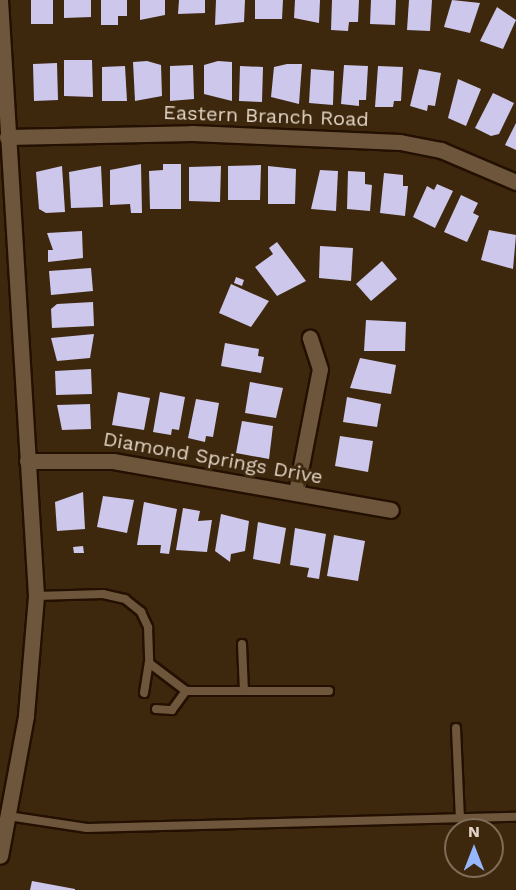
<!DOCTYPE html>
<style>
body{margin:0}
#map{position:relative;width:516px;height:890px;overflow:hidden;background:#3d280e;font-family:"Work Sans",sans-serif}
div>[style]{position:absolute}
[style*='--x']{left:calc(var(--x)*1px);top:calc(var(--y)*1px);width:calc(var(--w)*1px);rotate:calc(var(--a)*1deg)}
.building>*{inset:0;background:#cdc7eb}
.roads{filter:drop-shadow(2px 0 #231000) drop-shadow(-2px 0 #231000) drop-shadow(0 2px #231000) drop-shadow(0 -2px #231000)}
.service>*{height:8px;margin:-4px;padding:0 4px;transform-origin:4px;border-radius:4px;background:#6e563c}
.minor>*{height:15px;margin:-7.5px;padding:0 7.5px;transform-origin:7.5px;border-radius:7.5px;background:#6e563c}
span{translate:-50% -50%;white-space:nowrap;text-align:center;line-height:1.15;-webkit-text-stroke:6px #3d280e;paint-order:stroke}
.street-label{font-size:20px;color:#e2d4c6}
.north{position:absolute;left:444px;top:818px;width:60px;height:60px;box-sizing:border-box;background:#3d280e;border:2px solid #7f6d58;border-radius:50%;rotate:0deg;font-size:16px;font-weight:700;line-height:24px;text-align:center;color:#e2d4c6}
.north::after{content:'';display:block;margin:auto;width:21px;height:27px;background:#96b6fd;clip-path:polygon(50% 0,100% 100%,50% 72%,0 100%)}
</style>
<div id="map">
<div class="building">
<div style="clip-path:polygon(31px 0,53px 0,53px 24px,31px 24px)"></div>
<div style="clip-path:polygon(64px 0,91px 0,91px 17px,64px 18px)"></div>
<div style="clip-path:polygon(101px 0,127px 0,127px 16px,118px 16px,118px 25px,101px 25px)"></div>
<div style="clip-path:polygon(140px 0,165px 0,165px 15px,140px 20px)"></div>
<div style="clip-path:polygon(179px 0,205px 0,205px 13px,178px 14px)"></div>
<div style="clip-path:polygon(216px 0,245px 0,244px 22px,215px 25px)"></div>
<div style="clip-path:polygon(255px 0,283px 0,282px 19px,255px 19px)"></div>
<div style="clip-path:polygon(295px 0,320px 0,319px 23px,294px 18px)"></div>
<div style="clip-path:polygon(332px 0,359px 0,358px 22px,349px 22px,348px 31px,331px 30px)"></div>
<div style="clip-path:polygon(371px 0,396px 0,395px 25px,370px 24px)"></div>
<div style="clip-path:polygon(409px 0,432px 0,430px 31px,407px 30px)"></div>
<div style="clip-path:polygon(452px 0,480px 3px,470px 33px,444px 27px)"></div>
<div style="clip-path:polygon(497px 7px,516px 20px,503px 49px,480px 41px)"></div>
<div style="clip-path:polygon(64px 60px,92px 60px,93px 97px,64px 96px)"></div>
<div style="clip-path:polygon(147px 61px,161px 65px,162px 96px,135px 101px,133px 62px)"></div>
<div style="clip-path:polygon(218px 61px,232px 62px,232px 101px,204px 94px,204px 65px)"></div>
<div style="clip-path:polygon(57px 63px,58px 100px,34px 101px,33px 64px)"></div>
<div style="clip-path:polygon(287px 64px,302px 64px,299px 104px,271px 97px,274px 67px)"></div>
<div style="clip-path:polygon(193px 65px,194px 99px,170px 101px,170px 66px)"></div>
<div style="clip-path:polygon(344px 65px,368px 66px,366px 100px,359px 100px,359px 106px,341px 104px)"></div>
<div style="clip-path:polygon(125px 66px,127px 101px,102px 101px,102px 67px)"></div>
<div style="clip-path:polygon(240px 66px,263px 67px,262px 102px,239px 101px)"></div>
<div style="clip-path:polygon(378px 66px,403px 67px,401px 101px,394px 101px,393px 107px,375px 107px)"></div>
<div style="clip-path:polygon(311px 69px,334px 71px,333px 105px,309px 103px)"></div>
<div style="clip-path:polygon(419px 69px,441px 73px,435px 106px,428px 105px,427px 111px,410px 106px)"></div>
<div style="clip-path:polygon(458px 79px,481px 89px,466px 126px,448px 118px)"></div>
<div style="clip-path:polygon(493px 93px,514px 103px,499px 134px,491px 136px,475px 128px)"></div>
<div style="clip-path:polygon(516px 123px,516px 150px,505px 145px)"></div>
<div style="clip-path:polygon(141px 164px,142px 213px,131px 213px,130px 204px,110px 205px,110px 170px)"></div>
<div style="clip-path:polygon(163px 164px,181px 164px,181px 209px,150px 209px,149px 171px,163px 170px)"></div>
<div style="clip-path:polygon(261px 165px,260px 200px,228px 200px,228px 166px)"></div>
<div style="clip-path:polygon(62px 166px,65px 212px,46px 213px,39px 209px,36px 172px)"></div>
<div style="clip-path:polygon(101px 166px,103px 207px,71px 208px,69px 172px)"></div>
<div style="clip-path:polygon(221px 166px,220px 202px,189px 201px,189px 167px)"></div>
<div style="clip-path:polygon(268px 166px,296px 169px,295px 204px,268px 204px)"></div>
<div style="clip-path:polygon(320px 170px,338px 171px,336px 211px,311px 209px)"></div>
<div style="clip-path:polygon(348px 171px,365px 172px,365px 184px,372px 185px,370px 211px,347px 209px)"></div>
<div style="clip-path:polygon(384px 173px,403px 175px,403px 186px,408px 186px,405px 216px,380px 213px)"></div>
<div style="clip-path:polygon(437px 184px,453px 191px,435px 228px,413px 217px,427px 186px,434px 190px)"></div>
<div style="clip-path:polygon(461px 195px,478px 203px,473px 213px,479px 216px,467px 242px,444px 232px)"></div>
<div style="clip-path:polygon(489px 230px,516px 235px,513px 269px,481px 260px)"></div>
<div style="clip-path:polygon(82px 231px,83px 258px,48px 262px,48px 250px,53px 250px,47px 233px)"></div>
<div style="clip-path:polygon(277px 242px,306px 281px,277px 296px,255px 267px,273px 254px,269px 248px)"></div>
<div style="clip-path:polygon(320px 246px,353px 248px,351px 281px,319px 278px)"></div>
<div style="clip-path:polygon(382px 261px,397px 279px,371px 301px,356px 284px)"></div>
<div style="clip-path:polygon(91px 268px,93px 291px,51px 295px,49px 271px)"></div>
<div style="clip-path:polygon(236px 277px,244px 280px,242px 286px,234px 283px)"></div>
<div style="clip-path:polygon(231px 284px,269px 301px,251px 327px,219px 313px)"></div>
<div style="clip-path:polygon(93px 302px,94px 326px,52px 328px,51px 309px,57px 304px)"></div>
<div style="clip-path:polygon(366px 320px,406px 322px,405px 351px,364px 351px)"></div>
<div style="clip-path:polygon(94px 334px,90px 358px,57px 361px,51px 338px)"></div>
<div style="clip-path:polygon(225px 343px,259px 349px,258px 356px,264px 357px,261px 373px,221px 366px)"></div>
<div style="clip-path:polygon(360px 358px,396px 365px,391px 394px,350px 388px)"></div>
<div style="clip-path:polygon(91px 369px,92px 394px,56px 395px,55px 371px)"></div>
<div style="clip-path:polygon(250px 382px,283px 388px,276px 418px,245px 413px)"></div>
<div style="clip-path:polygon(118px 392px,150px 398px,144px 430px,112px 425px)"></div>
<div style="clip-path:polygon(160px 392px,185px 397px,179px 430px,172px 429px,171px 435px,153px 432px)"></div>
<div style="clip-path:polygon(347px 397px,381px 404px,377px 427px,343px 422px)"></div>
<div style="clip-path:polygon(196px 399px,219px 403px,213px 437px,206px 436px,205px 442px,188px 438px)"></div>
<div style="clip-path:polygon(90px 404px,91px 429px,62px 430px,57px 405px)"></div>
<div style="clip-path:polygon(242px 421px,273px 426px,269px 459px,236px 453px)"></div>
<div style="clip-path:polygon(340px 436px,373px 441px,368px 472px,335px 466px)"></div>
<div style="clip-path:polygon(83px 492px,85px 529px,57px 531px,55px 502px)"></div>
<div style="clip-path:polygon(103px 496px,134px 500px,127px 533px,97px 527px)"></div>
<div style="clip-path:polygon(144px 502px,177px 509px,169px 554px,160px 553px,161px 545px,137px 545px)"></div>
<div style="clip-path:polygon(183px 508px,200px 511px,198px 521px,212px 520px,207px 552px,176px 550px)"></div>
<div style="clip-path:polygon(221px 514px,249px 521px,245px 551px,231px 554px,230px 562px,215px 551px)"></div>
<div style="clip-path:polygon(258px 522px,286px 528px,280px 564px,253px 559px)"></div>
<div style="clip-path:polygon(295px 528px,326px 534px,319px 579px,307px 577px,309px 568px,290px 565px)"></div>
<div style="clip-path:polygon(334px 535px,365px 541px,358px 581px,327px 576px)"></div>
<div style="clip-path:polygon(83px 546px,84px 553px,74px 553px,73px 547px)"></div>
<div style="clip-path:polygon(32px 881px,75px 889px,75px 890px,30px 890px)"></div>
</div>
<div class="roads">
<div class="service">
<div style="--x:36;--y:596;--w:67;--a:-1.7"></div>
<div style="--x:103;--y:594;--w:23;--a:13"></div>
<div style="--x:125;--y:599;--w:21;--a:39"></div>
<div style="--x:141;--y:612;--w:17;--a:65"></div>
<div style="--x:148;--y:627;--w:36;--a:88"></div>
<div style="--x:149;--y:663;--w:46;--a:37.1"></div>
<div style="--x:186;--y:691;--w:143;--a:0"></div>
<div style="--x:242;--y:644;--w:47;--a:87.6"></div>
<div style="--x:144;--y:693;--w:30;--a:-81"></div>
<div style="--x:156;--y:709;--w:16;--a:4"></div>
<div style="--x:172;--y:710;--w:24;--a:-54"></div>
<div style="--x:456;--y:728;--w:90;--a:87.5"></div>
<div style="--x:8;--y:816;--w:80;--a:8.6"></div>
<div style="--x:87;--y:828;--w:429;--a:-1.5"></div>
</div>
<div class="minor">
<div style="--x:0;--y:0;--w:597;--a:86.54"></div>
<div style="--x:36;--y:596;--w:120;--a:94.8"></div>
<div style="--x:26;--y:716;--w:142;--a:100.5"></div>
<div style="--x:7;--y:137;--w:185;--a:-1.2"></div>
<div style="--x:192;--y:133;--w:208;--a:2.5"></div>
<div style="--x:400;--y:142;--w:42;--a:11"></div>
<div style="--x:441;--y:150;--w:82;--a:23.1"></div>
<div style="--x:27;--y:461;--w:86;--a:0"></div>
<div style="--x:113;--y:461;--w:282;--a:10"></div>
<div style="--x:296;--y:492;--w:125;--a:-79"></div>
<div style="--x:320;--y:369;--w:33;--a:-108"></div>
</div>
</div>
<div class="street-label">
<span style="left:266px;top:116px;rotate:2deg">Eastern Branch Road</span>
<span style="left:213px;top:458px;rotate:10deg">Diamond Springs Drive</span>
</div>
<div class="north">N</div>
</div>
